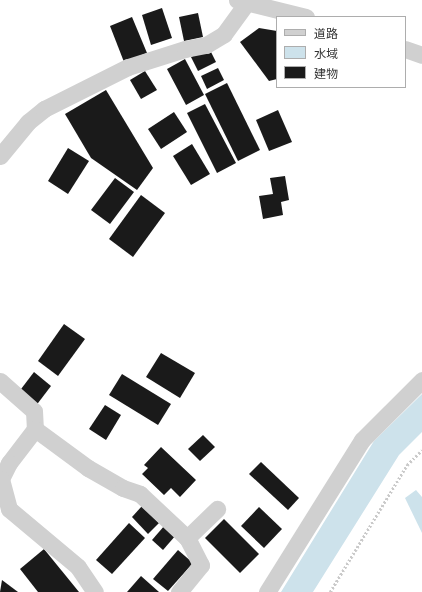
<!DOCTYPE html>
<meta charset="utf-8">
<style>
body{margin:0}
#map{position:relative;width:422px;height:592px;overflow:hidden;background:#fff;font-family:"Exo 2","Noto Sans JP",sans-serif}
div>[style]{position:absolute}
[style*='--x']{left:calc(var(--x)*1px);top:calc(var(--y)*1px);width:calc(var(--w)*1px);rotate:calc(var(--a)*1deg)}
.water>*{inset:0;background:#cde2eb}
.building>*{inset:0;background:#1a1a1a}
.path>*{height:2.5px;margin-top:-1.25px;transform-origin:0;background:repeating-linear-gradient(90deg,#cacaca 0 2px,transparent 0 4px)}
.street>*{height:17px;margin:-8.5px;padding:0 8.5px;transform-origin:8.5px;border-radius:8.5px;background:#d0d0d0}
span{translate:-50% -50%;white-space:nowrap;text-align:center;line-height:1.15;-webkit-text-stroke:4px #fff;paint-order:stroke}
.legend{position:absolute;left:276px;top:16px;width:130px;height:72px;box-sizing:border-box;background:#fff;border:1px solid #adadad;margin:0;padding:5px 7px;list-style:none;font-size:12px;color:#333}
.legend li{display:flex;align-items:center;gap:8px;height:20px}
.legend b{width:20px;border:1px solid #adadad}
</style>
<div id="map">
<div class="water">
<div style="clip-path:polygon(422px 394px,422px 432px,399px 455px,313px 592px,281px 592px,374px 441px)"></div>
<div style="clip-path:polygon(416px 490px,422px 497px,422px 533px,405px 498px)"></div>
</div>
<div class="building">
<div style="clip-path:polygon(162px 8px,172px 38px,151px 45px,142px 15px)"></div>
<div style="clip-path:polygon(198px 13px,203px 37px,184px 41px,179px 17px)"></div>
<div style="clip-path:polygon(132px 17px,147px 53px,124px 62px,110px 26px)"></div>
<div style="clip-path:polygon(259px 28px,277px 31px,277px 79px,269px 81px,240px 42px)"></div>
<div style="clip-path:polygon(209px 48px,216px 62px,198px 71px,191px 57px)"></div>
<div style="clip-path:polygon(185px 59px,204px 95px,186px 105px,167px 69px)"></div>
<div style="clip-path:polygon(218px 68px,224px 80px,207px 89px,201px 76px)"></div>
<div style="clip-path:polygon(145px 71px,157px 90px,141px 99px,130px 80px)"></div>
<div style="clip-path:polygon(227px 83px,260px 150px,238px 161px,205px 94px)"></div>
<div style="clip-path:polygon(106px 90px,153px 168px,137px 190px,91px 158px,65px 114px)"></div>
<div style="clip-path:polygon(205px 104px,236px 163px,217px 173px,187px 113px)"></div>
<div style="clip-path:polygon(278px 110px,292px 142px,269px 151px,256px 120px)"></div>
<div style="clip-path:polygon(174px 112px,187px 132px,161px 149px,148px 129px)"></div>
<div style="clip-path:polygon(192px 144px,210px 174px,191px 185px,173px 156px)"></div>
<div style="clip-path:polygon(68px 148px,89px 161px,68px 194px,48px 181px)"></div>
<div style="clip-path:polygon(285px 176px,289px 200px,281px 202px,283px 215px,263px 219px,259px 196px,273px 194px,270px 178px)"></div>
<div style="clip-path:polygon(115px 178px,134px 192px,110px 224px,91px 210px)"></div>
<div style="clip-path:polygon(141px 195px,165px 213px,133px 257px,109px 239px)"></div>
<div style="clip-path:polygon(64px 324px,85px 339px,58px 376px,38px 361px)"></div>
<div style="clip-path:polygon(161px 353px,195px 373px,180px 398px,146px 377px)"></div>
<div style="clip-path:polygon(34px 372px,51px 386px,35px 407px,18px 393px)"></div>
<div style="clip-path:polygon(122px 374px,171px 404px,158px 425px,109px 395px)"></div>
<div style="clip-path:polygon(105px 405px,121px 415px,106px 440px,89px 429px)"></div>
<div style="clip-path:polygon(203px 435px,215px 447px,200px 461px,188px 449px)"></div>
<div style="clip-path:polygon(161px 447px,196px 480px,180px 497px,171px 488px,164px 495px,142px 474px,148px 468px,144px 465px)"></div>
<div style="clip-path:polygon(261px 462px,299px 498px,288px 510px,249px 474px)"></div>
<div style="clip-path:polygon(142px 506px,159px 523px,148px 534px,132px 517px)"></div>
<div style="clip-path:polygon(259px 507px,282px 529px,264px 548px,241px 526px)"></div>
<div style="clip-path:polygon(224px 519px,259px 554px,240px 573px,205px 538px)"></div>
<div style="clip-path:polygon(129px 523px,145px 538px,112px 574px,96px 560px)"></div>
<div style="clip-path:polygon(165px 525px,176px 535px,163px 550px,152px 540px)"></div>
<div style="clip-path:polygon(44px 549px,79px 592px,38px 592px,20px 569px)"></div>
<div style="clip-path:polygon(178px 550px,193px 563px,168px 591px,153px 579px)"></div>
<div style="clip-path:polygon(141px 576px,159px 592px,127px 592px)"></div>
<div style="clip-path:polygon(2px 580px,18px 592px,0 592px)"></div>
</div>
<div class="path">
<div style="--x:330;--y:592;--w:149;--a:-58.8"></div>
<div style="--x:407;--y:465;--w:21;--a:-45"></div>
</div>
<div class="street">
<div style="--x:237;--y:0;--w:71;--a:13.8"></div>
<div style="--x:405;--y:49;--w:18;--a:19"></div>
<div style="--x:0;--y:156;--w:44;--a:-50.5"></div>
<div style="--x:28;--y:122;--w:21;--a:-39"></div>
<div style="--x:44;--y:109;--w:94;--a:-26.6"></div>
<div style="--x:128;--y:67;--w:60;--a:-17.5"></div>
<div style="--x:185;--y:49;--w:21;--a:-11"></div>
<div style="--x:206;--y:45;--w:21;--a:-31"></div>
<div style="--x:224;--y:34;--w:39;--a:-54"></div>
<div style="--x:0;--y:381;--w:45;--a:41.4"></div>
<div style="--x:34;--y:411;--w:18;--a:87"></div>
<div style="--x:35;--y:429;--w:43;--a:127.4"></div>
<div style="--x:9;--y:463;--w:18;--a:117"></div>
<div style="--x:1;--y:479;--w:31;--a:75"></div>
<div style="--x:9;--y:509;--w:90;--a:40"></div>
<div style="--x:78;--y:567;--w:30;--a:56"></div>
<div style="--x:35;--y:429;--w:66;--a:36.3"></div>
<div style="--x:88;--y:468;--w:40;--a:29.7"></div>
<div style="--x:123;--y:488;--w:18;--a:19"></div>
<div style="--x:140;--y:494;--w:64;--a:43.1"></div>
<div style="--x:179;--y:592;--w:35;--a:-51"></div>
<div style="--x:201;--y:565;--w:30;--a:-117"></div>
<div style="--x:187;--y:538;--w:42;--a:-44"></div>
<div style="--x:267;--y:592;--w:179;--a:-58"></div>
<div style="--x:362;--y:440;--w:85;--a:-45"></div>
</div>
<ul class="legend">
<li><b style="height:5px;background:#d0d0d0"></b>道路</li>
<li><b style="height:11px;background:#cde2eb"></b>水域</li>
<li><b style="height:11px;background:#1a1a1a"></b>建物</li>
</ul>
</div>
